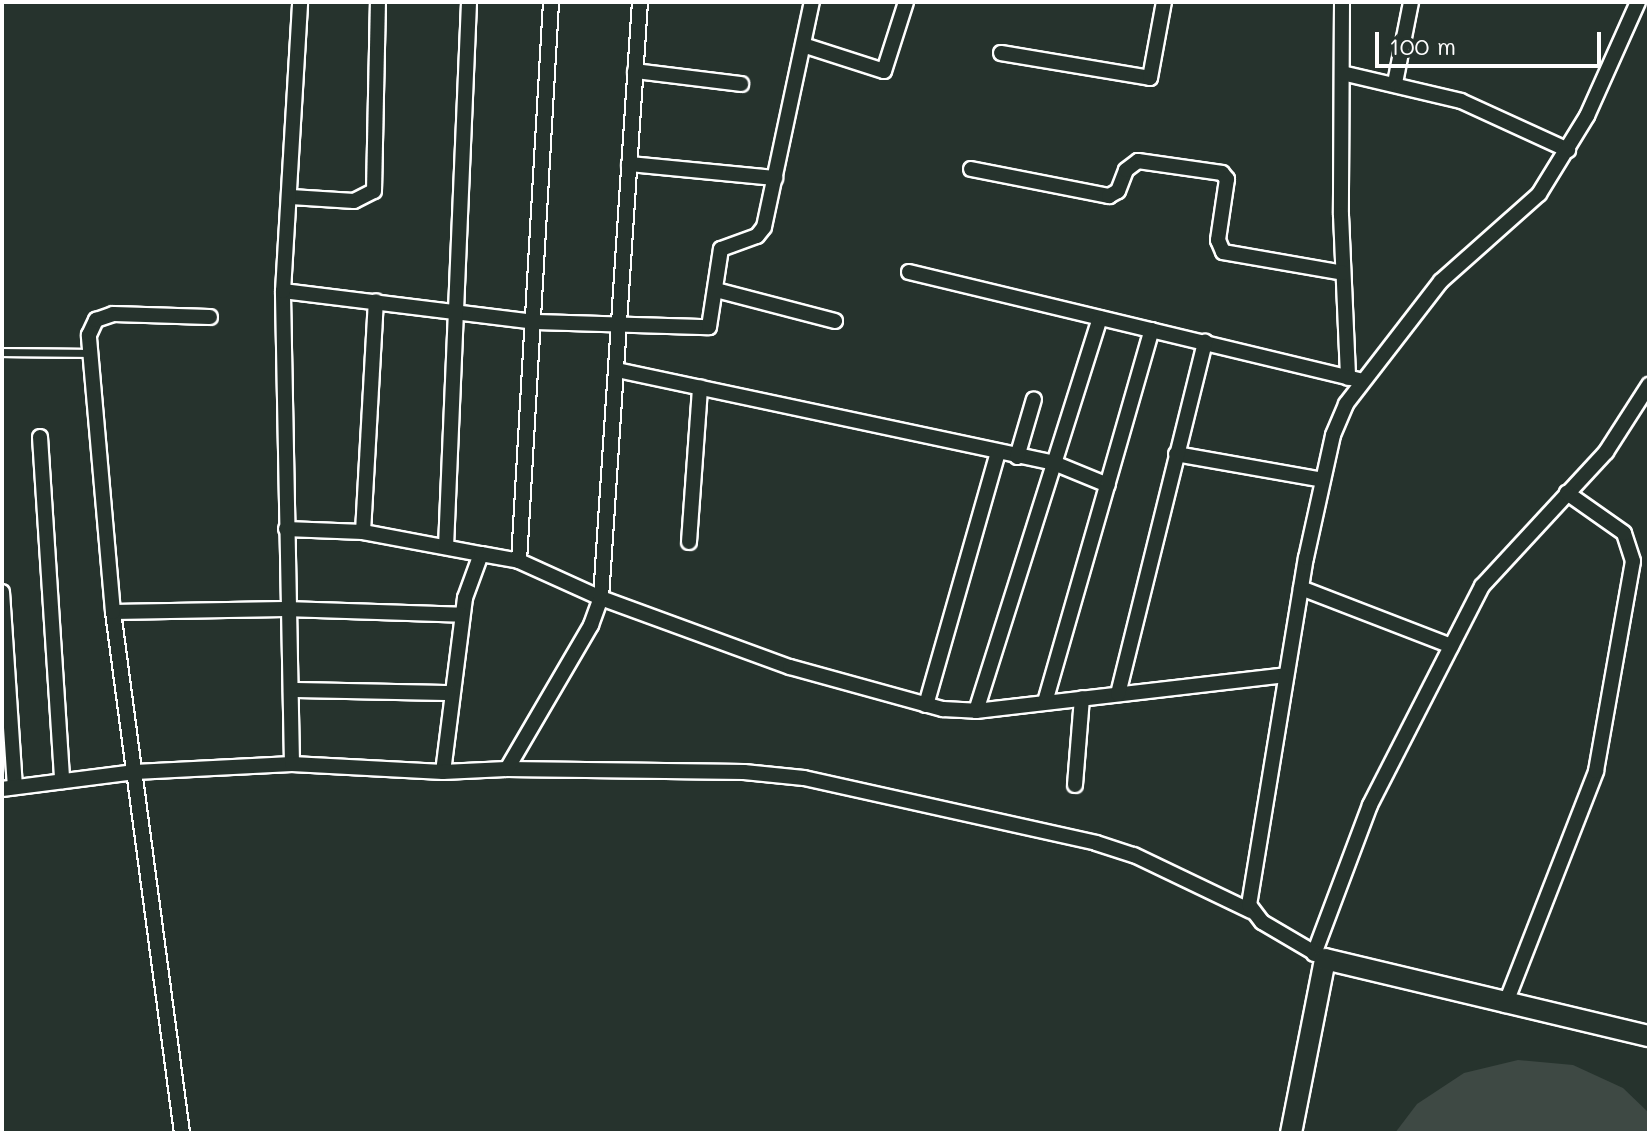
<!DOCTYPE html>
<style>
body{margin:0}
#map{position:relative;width:1651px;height:1135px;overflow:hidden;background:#26332d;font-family:Mali,sans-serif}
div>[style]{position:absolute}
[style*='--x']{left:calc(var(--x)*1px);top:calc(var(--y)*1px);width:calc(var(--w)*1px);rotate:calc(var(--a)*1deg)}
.green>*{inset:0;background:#3e4944}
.roads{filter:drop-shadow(2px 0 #fff) drop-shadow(-2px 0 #fff) drop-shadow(0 2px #fff) drop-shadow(0 -2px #fff)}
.lane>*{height:7px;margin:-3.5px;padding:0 3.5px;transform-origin:3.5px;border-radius:3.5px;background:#26332d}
.street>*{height:14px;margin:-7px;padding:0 7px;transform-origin:7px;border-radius:7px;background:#26332d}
.secondary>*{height:20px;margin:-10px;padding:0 10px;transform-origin:10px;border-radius:10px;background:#26332d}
span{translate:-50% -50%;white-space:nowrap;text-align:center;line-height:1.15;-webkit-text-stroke:6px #26332d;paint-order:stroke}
.frame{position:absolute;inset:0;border:4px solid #fff;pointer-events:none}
.scale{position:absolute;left:1375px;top:32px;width:226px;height:36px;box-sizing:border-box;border:4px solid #fff;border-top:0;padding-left:10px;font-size:24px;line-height:28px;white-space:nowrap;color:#fff;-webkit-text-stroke:6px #26332d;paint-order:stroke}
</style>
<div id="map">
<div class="green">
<div style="clip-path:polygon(1518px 1060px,1573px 1065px,1623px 1088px,1649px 1113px,1649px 1133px,1395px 1133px,1417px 1104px,1464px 1073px)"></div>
</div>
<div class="roads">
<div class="lane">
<div style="--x:2;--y:352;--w:89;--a:0.6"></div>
</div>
<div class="street">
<div style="--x:1342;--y:2;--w:213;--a:90.3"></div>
<div style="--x:1341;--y:215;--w:163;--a:87.5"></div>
<div style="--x:803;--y:45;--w:85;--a:17.8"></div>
<div style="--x:884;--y:71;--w:72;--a:-72.3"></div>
<div style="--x:1001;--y:53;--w:151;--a:9.5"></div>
<div style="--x:1150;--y:78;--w:77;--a:-79.6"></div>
<div style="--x:635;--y:71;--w:107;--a:7"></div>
<div style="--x:1342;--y:73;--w:122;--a:13.2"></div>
<div style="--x:1461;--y:101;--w:118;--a:24.6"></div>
<div style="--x:1395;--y:83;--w:83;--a:-78.8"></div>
<div style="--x:629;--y:164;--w:147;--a:5.5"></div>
<div style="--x:971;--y:169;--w:141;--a:11.1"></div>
<div style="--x:1109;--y:196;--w:10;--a:-29"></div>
<div style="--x:1118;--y:191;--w:22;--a:-69"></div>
<div style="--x:1126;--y:170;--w:15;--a:-37"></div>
<div style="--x:1138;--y:161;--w:85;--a:8.1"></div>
<div style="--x:1222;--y:173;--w:8;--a:50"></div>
<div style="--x:1227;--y:179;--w:62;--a:98.4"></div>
<div style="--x:1218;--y:240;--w:13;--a:67"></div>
<div style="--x:1223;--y:252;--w:122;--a:9.9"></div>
<div style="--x:291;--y:197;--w:63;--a:3.6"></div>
<div style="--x:354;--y:201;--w:22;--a:-27"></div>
<div style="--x:374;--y:191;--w:189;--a:-88.8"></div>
<div style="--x:909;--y:272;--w:466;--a:13.5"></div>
<div style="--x:716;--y:290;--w:123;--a:14.6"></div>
<div style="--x:283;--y:291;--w:255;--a:7"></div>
<div style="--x:536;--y:322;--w:173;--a:1.7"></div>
<div style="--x:709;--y:327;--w:79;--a:-81.3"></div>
<div style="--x:721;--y:249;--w:38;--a:-20"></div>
<div style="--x:757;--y:236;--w:11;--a:-52"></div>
<div style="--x:764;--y:227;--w:230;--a:-78"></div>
<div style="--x:617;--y:370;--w:447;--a:12"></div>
<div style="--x:1054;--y:463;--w:58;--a:22.2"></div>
<div style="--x:40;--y:437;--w:345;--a:86.3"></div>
<div style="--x:1176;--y:454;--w:149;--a:10"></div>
<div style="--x:1017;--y:457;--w:60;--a:-73.7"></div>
<div style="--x:286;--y:529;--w:77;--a:2.2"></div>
<div style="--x:363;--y:532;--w:120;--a:10.6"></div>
<div style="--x:481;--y:554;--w:47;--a:110"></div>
<div style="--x:465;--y:598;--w:175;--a:97.2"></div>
<div style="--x:363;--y:532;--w:231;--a:-86.8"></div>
<div style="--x:689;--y:542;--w:155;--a:-85.9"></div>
<div style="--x:446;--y:547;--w:545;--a:-87.58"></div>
<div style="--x:481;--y:554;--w:39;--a:10"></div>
<div style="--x:519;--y:561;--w:90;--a:24.3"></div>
<div style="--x:601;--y:598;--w:201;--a:20.1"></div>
<div style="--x:790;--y:667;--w:159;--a:15.4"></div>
<div style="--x:943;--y:709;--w:33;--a:3"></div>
<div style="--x:976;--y:711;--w:312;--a:-6.6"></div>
<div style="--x:519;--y:561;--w:560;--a:-86.72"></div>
<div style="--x:1301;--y:588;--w:161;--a:21.1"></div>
<div style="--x:2;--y:592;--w:195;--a:86.2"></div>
<div style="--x:113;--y:612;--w:172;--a:-1"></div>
<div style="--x:285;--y:609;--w:177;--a:1.9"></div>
<div style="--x:291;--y:690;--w:160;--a:1.1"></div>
<div style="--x:1118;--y:694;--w:363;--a:-76.1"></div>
<div style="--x:1045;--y:702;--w:387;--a:-74"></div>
<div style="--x:926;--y:705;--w:262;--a:-74.1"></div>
<div style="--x:976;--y:711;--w:412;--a:-72.5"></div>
<div style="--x:292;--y:764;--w:473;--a:-91.1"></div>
<div style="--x:283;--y:291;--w:289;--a:-86.6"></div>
<div style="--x:507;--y:769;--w:237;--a:0.7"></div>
<div style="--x:744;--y:772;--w:60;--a:5.7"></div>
<div style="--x:804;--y:778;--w:299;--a:12.5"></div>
<div style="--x:1096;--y:843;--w:40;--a:18"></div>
<div style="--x:1134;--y:855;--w:130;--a:25.6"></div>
<div style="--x:1075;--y:785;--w:87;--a:-85.4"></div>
<div style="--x:2;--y:789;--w:134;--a:-7.3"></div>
<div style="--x:135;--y:772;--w:157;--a:-2.9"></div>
<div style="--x:292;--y:764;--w:151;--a:3"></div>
<div style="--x:443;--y:772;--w:64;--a:-2.7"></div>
<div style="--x:507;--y:769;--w:167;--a:-59.7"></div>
<div style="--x:591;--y:625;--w:29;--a:-70"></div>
<div style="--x:601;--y:598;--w:597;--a:-86.26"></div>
<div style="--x:1314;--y:954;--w:159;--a:-69.4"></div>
<div style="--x:1370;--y:805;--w:246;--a:-62.9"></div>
<div style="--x:1482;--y:586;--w:183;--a:-47.2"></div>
<div style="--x:1606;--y:452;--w:80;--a:-57.3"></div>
<div style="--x:1325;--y:959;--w:73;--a:-149.6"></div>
<div style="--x:1262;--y:922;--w:21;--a:-127"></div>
<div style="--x:1249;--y:905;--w:352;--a:-80.7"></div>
<div style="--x:1306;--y:558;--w:126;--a:-77.6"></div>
<div style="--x:1333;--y:435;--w:34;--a:-67"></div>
<div style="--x:1346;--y:404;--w:155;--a:-52.3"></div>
<div style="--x:1441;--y:281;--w:131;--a:-41.6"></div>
<div style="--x:1539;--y:194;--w:92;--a:-58.4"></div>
<div style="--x:1587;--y:116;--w:125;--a:-65.9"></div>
<div style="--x:1505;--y:1005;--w:251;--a:-68.7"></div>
<div style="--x:1596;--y:771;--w:213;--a:-80"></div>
<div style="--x:1633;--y:561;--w:29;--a:-108"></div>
<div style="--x:1624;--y:533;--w:70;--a:-144.9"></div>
<div style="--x:182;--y:1133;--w:526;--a:-97.54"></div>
<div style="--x:113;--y:612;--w:278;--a:-95"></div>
<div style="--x:89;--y:335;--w:17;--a:-65"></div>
<div style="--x:96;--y:320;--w:18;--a:-19"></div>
<div style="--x:113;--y:314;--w:97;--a:1.8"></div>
</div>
<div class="secondary">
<div style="--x:1291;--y:1133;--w:177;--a:-78.9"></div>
<div style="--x:1325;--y:959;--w:333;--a:13.4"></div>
</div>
</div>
<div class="frame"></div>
<div class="scale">100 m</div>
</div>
